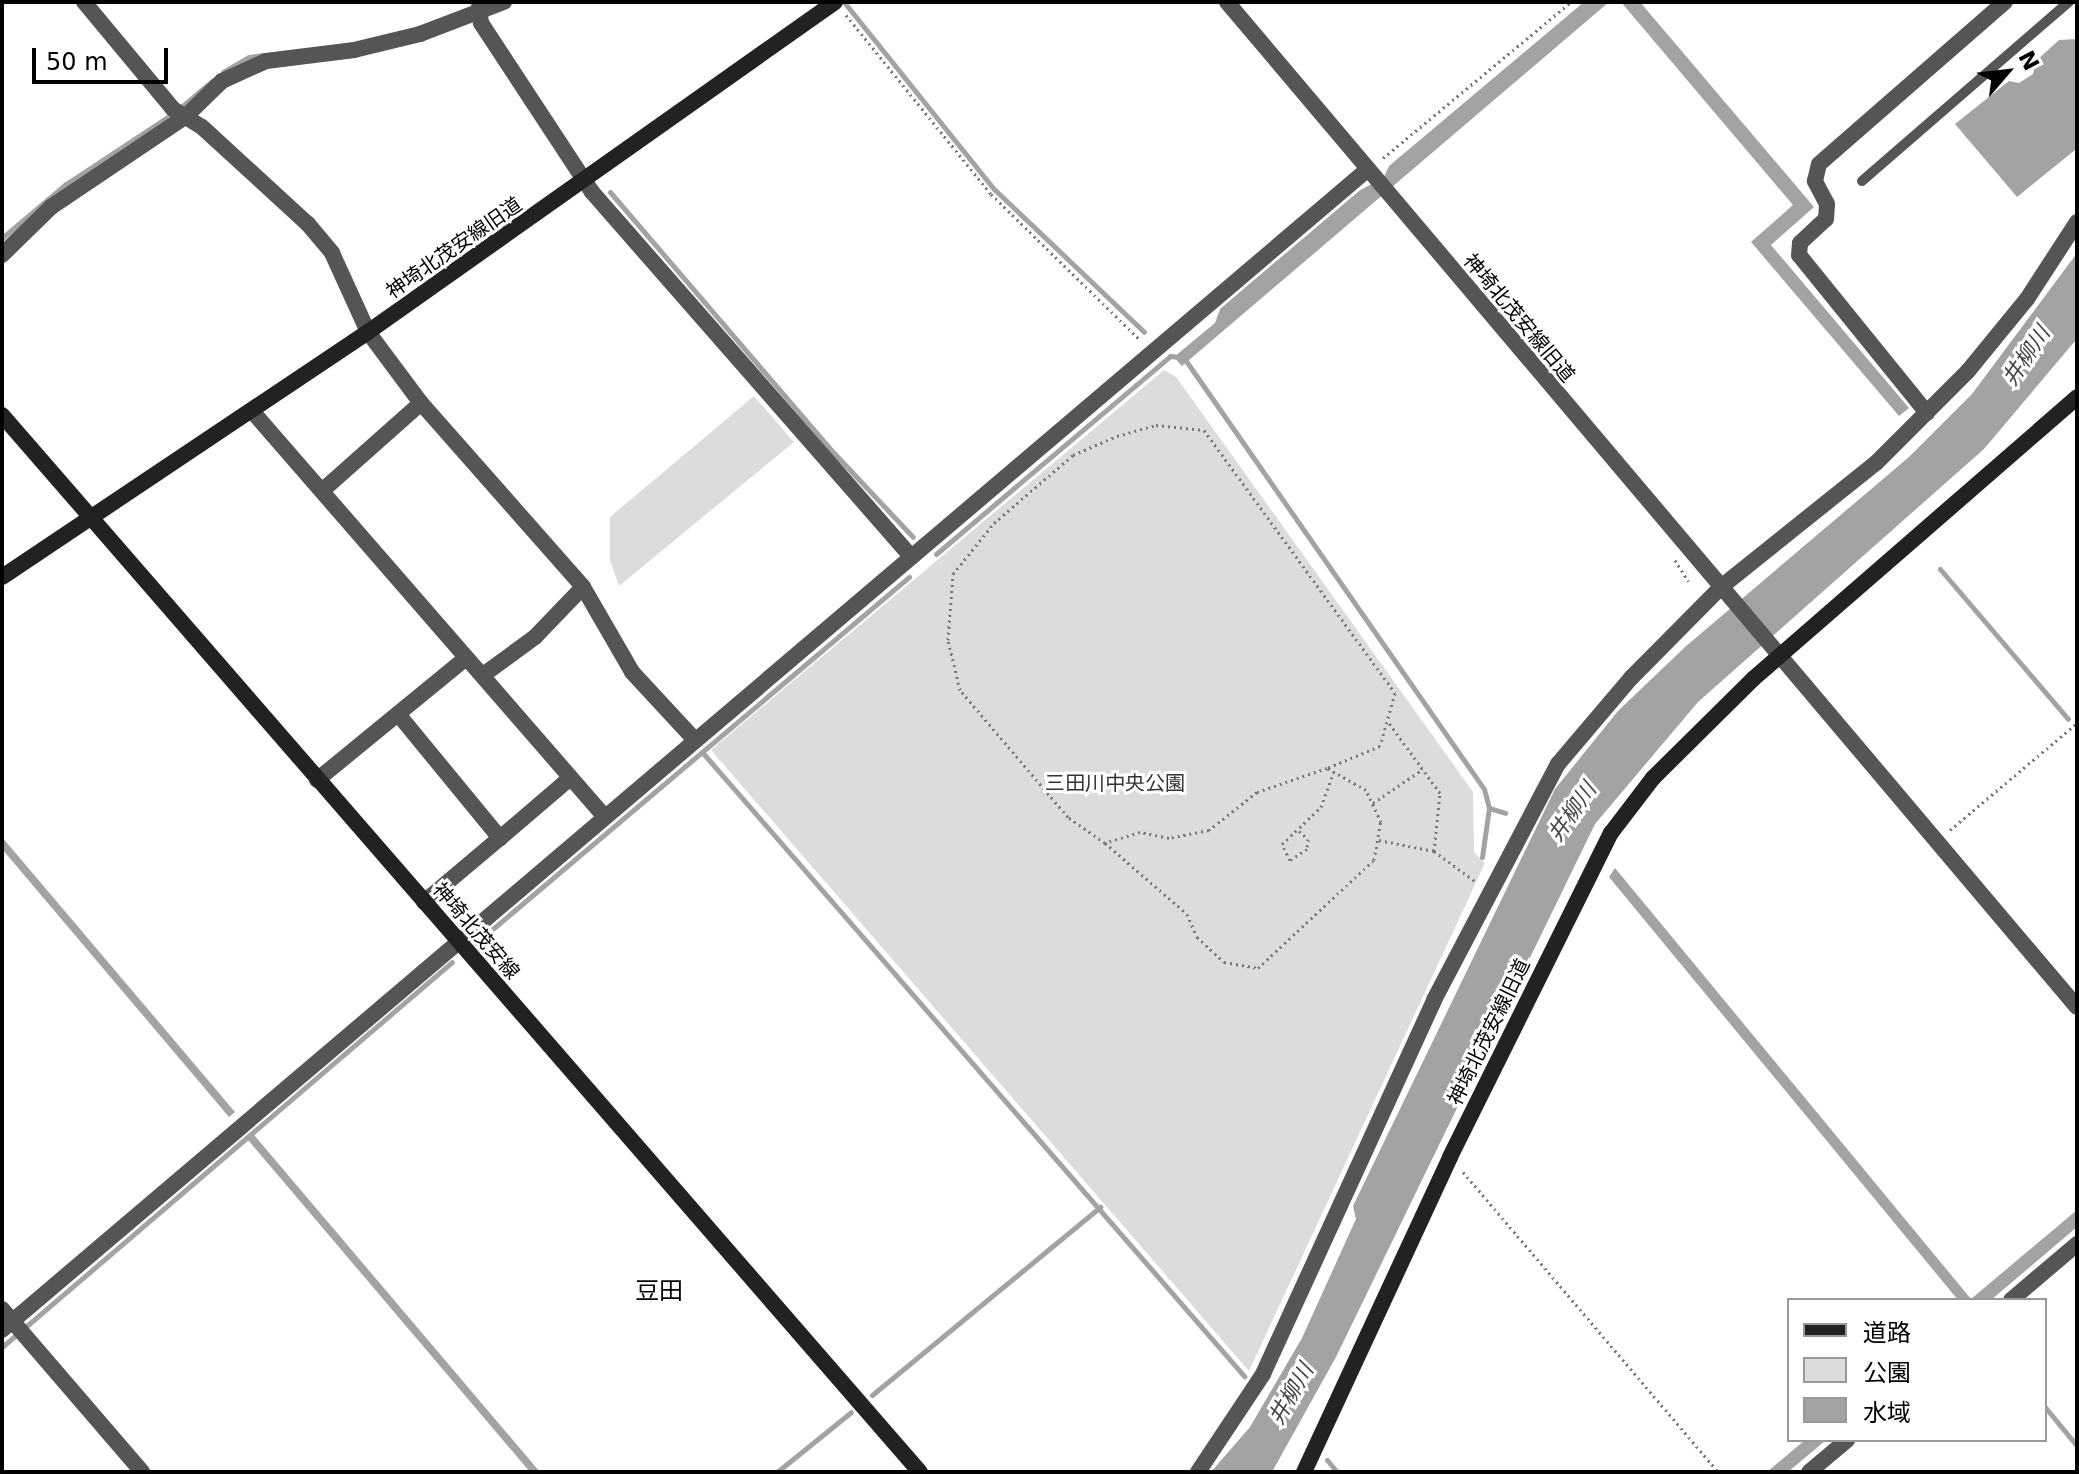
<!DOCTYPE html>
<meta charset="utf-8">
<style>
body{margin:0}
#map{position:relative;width:2079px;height:1474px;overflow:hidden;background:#fff;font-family:"DejaVu Sans","Noto Sans JP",sans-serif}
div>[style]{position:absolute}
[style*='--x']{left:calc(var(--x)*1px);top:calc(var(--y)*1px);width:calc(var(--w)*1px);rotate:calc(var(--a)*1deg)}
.green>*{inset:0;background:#dcdcdc}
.water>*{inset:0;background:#a3a3a3}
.stream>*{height:5px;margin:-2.5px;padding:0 2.5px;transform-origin:2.5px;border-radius:2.5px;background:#a3a3a3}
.path>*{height:3px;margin-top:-1.5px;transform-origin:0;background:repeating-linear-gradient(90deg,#777 0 2px,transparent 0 6px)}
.lane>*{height:10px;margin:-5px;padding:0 5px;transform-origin:5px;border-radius:5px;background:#555}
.street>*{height:16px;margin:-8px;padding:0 8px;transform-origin:8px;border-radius:8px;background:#555}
.secondary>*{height:16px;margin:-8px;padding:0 8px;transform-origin:8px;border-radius:8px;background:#222}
span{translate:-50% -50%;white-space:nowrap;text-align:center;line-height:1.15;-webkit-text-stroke:6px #fff;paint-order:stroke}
.street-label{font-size:20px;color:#000}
.park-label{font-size:20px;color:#333}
.water-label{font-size:22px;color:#444;font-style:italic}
.quarter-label{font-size:24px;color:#000}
.frame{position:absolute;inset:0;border:4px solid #000;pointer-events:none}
.legend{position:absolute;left:1787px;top:1298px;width:260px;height:144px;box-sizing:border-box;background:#fff;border:2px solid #999;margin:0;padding:10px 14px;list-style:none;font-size:24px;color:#000}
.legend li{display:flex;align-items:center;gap:16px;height:40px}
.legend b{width:40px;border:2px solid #999}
.north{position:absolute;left:1967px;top:32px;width:80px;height:80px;-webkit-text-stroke:6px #fff;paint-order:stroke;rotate:62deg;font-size:22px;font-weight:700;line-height:32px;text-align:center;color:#000}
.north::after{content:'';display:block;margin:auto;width:28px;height:36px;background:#000;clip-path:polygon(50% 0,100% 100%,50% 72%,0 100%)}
.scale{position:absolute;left:32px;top:48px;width:136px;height:36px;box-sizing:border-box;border:4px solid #000;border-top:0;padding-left:10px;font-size:24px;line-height:28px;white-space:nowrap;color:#000;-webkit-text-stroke:6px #fff;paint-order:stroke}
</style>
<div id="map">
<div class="green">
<div style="clip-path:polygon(1164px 370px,1176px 377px,1473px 792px,1474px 852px,1485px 863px,1249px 1371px,711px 750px)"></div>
<div style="clip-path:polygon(754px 396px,794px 442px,619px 586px,610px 560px,610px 517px)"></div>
</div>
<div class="water">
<div style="clip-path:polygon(1584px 2px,1609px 2px,1182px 366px,1174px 357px,1215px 323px,1220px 309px,1359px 191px,1384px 177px,1389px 166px)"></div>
<div style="clip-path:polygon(1621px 2px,1640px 2px,1814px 207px,1771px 245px,1909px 408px,1899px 416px,1751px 242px,1793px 205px)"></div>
<div style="clip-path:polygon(2077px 39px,2075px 150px,2017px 197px,1955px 124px,2009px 81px,2019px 83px,2033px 74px,2036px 61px,2059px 40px)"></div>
<div style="clip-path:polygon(2077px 253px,2075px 341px,1984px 449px,1698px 702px,1595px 824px,1336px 1357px,1272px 1472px,1211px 1472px,1250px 1427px,1302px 1338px,1356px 1219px,1353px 1206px,1555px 789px,1618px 711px,1685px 647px,1909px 457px,1972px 394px)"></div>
<div style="clip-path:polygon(2px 837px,235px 1112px,229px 1117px,2px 849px)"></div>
<div style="clip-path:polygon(1615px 868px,1971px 1299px,2077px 1210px,2077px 1227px,1991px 1300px,1958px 1300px,1609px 877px)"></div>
<div style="clip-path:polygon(254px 1135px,540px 1472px,530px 1472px,248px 1140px)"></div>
<div style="clip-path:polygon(1805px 1440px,1826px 1440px,1788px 1472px,1767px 1472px)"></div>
</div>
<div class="stream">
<div style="--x:844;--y:2;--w:240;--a:51.3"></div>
<div style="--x:994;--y:189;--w:207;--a:43.6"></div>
<div style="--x:223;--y:72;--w:30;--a:-30"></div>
<div style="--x:249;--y:57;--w:15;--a:-8"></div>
<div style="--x:180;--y:108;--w:42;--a:-40.2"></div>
<div style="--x:610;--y:192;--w:344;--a:49.4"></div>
<div style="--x:834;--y:453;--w:115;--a:46.8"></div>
<div style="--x:2;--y:238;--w:84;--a:-40.2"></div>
<div style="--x:66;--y:184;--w:127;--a:-33.4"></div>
<div style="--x:1184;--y:358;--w:525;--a:55.16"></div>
<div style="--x:1484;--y:789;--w:20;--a:75"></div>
<div style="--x:1489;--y:808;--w:17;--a:17"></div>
<div style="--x:936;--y:554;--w:307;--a:-40.2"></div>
<div style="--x:1170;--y:356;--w:9;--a:6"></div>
<div style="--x:1940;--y:569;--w:197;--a:49.5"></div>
<div style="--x:702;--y:752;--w:827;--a:49.02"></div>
<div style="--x:1482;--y:857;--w:49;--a:-81.9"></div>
<div style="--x:476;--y:943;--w:567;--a:-40.21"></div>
<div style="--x:2;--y:1347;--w:592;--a:-40.55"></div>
<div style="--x:872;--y:1395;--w:296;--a:-39.5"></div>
<div style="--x:2045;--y:1407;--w:50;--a:50.6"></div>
<div style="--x:1327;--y:1460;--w:16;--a:50"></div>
<div style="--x:777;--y:1472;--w:95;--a:-39"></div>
</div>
<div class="path">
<div style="--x:846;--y:15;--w:230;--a:51"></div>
<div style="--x:991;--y:194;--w:210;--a:44.4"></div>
<div style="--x:1383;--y:158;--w:244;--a:-39.7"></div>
<div style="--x:1675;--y:560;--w:25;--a:58"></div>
<div style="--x:1373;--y:803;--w:60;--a:-34.2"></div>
<div style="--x:1950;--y:830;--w:166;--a:-40.1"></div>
<div style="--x:1299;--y:831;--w:12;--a:42"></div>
<div style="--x:1308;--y:839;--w:10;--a:96"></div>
<div style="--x:1307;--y:849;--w:20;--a:147"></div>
<div style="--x:1290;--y:860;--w:18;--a:-117"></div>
<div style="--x:1282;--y:844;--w:54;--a:-43.5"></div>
<div style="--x:1321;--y:807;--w:37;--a:-70"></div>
<div style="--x:1379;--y:840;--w:56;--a:11.3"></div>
<div style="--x:1434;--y:851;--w:58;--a:-84.1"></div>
<div style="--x:1440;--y:793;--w:87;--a:-126.1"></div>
<div style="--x:1105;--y:843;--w:108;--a:40.9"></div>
<div style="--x:1187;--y:914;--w:25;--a:67"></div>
<div style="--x:1197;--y:937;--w:37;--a:43"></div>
<div style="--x:1224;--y:962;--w:35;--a:10"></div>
<div style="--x:1258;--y:968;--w:158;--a:-43"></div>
<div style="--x:1374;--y:860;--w:39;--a:-80"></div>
<div style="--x:1381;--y:822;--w:35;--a:-115"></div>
<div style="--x:1366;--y:790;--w:45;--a:-150.6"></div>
<div style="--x:1327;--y:768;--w:74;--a:161.1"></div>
<div style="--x:1257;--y:792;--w:61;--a:141.6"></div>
<div style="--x:1209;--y:830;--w:41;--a:168.7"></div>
<div style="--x:1169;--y:838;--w:30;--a:-168"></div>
<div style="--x:1140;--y:832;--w:37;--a:163"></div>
<div style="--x:1105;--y:843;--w:45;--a:-144.9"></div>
<div style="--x:1068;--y:817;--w:167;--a:-130.4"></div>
<div style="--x:960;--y:690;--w:51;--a:-103.5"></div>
<div style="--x:948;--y:640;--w:66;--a:-85.7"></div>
<div style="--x:953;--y:574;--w:65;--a:-51.2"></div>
<div style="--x:994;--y:523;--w:104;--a:-40.7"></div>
<div style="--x:1073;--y:455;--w:48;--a:-23.4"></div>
<div style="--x:1117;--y:436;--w:41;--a:-15.8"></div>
<div style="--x:1156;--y:425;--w:48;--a:5.9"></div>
<div style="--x:1204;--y:430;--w:325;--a:54"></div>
<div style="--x:1395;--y:693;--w:55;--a:105.8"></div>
<div style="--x:1380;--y:746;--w:57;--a:157.5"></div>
<div style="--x:1434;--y:851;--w:52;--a:36.4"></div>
<div style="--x:1463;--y:1172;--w:394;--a:49.6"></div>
</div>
<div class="lane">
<div style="--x:1862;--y:181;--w:274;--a:-40.9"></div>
</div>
<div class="street">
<div style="--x:84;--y:2;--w:139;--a:50.2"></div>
<div style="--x:173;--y:109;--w:34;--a:32"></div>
<div style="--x:202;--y:127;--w:144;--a:42.5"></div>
<div style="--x:308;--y:224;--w:38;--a:50"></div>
<div style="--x:332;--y:253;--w:87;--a:65.5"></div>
<div style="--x:368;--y:332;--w:89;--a:53.3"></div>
<div style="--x:479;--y:2;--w:21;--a:85"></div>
<div style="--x:481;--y:23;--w:202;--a:56.7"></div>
<div style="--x:592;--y:192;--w:485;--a:48.8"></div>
<div style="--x:1227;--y:2;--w:1316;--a:49.78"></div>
<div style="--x:2;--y:255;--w:69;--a:-44.4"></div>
<div style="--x:51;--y:207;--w:161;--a:-33.9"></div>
<div style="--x:185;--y:117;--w:52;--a:-44.2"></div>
<div style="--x:222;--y:81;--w:48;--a:-24.4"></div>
<div style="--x:266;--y:61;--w:89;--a:-7.1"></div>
<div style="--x:354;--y:50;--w:68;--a:-13.6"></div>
<div style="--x:420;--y:34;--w:90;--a:-20.9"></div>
<div style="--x:252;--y:411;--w:537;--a:49"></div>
<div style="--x:1927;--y:413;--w:203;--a:-129"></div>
<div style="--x:1799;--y:255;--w:12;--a:-85"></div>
<div style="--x:1800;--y:243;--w:35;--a:-43"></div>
<div style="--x:1826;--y:219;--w:15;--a:-86"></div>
<div style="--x:1827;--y:204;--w:26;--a:-118"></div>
<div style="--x:1815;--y:181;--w:17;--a:-77"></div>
<div style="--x:1819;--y:164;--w:247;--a:-41.1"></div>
<div style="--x:323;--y:490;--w:131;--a:-41.6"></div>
<div style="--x:421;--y:403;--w:245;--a:48.6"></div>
<div style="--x:583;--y:587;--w:69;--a:133.8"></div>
<div style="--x:535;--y:637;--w:64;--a:143.8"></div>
<div style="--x:583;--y:587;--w:98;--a:60"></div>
<div style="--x:632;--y:672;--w:93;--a:47.2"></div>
<div style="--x:398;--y:714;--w:161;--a:50.6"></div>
<div style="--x:500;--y:838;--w:91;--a:-40.5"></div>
<div style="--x:317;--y:780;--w:191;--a:-39.3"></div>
<div style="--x:424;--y:902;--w:99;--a:-40.1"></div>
<div style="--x:2011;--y:1300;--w:87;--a:-40.3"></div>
<div style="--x:2;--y:1309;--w:215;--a:49.3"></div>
<div style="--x:2;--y:1330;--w:1791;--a:-40.36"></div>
<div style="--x:1198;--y:1472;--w:118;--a:-56.4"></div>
<div style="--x:1263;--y:1374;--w:411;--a:-65.4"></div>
<div style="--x:1434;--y:1000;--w:267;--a:-62.3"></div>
<div style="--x:1558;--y:764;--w:113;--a:-49.7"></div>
<div style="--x:1631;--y:678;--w:128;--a:-45.3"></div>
<div style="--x:1721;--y:587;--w:198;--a:-38.7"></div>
<div style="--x:1876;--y:463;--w:130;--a:-45"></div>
<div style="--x:1968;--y:371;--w:93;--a:-50.7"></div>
<div style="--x:2027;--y:299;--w:92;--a:-57"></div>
<div style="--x:1809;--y:1472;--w:50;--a:-40.1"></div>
</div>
<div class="secondary">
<div style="--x:2;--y:415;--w:1400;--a:49.03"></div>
<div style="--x:2;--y:577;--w:440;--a:-33.8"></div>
<div style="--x:368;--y:332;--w:572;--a:-35.25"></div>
<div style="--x:1304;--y:1472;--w:347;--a:-65.1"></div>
<div style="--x:1450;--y:1157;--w:362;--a:-63.6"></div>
<div style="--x:1611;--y:833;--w:69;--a:-52.6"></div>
<div style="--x:1653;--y:778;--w:141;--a:-44.7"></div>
<div style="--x:1753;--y:679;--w:430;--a:-41"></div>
</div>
<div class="street-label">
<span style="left:454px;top:248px;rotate:-35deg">神埼北茂安線旧道</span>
<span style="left:1519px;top:318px;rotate:50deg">神埼北茂安線旧道</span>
<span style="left:476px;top:931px;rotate:49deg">神埼北茂安線</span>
<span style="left:1489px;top:1032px;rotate:-64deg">神埼北茂安線旧道</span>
</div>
<div class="park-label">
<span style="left:1115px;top:783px">三田川中央公園</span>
</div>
<div class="water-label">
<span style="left:2026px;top:356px;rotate:-56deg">井柳川</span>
<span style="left:1572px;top:812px;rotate:-55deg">井柳川</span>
<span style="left:1291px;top:1394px;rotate:-60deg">井柳川</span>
</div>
<div class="quarter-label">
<span style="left:659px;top:1292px">豆田</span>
</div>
<div class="frame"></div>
<ul class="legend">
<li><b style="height:10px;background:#222"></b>道路</li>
<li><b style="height:22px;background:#dcdcdc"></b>公園</li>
<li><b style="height:22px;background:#a3a3a3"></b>水域</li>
</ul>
<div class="north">N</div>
<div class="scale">50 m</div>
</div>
